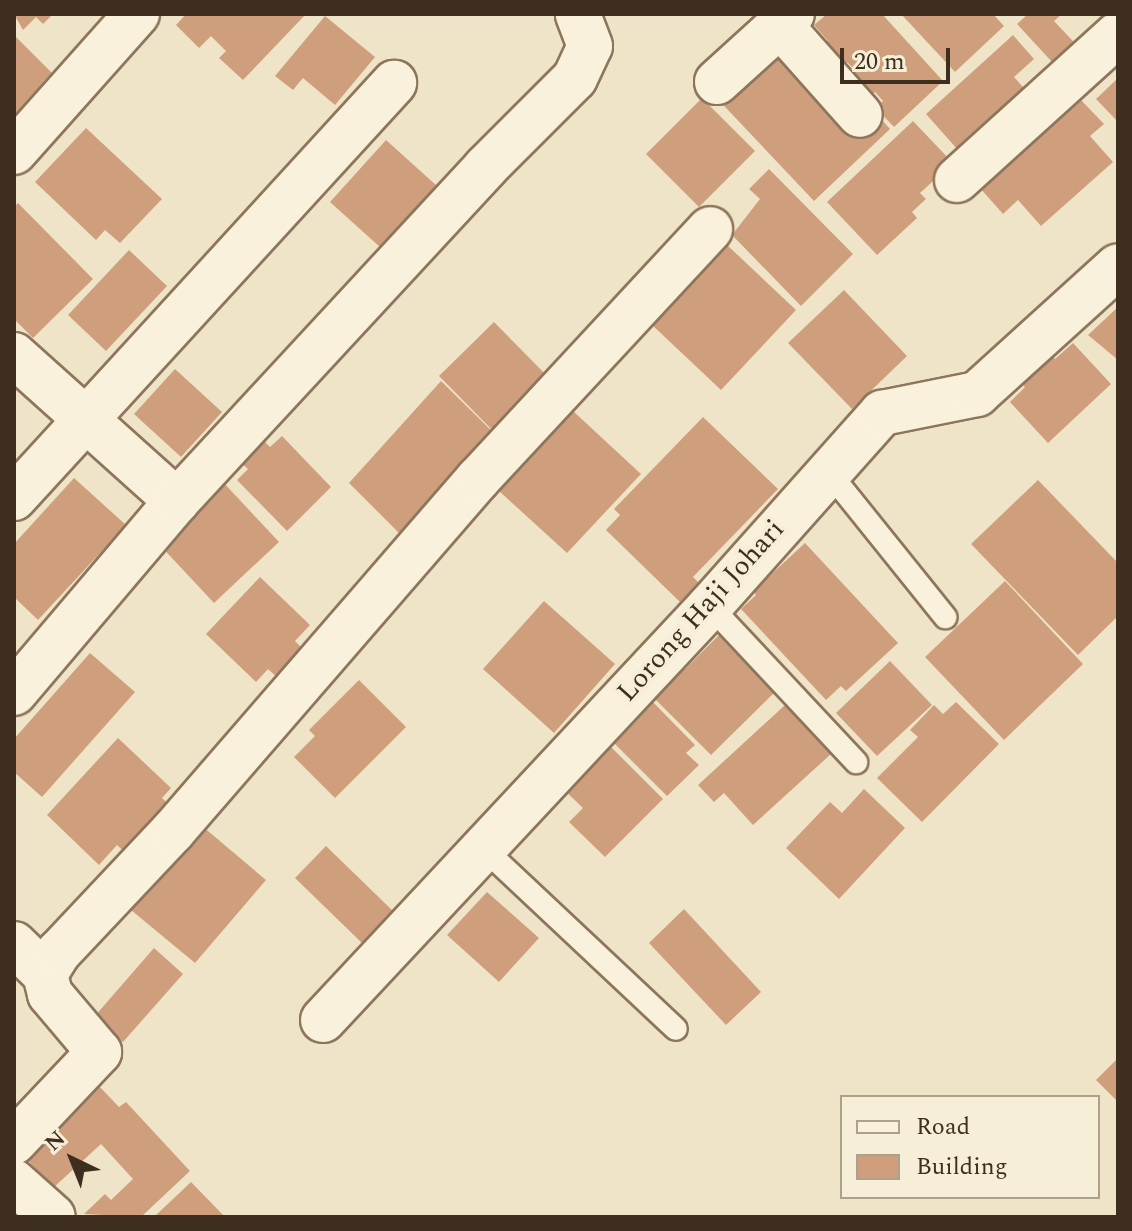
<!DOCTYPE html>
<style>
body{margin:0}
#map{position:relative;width:1132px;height:1231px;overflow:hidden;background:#f0e4c8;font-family:Spectral,serif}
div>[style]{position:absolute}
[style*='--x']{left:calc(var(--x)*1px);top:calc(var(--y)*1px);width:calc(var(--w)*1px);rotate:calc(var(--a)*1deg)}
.building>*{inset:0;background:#cf9f7d}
.roads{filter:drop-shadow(2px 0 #8d765c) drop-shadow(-2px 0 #8d765c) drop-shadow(0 2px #8d765c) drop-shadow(0 -2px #8d765c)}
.service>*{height:22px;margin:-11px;padding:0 11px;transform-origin:11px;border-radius:11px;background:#faf1dc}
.minor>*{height:44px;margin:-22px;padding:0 22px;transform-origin:22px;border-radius:22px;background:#faf1dc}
span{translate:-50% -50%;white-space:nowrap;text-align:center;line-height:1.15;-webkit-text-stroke:8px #f7eed8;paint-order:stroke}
.street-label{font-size:28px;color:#3d2e20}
.frame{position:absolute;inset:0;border:16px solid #3d2e20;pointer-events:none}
.legend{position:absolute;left:840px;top:1095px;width:260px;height:104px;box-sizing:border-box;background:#f7eed8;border:2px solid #ada18e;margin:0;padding:10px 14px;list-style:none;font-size:24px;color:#3d2e20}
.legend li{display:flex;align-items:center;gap:16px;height:40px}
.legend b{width:40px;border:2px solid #ada18e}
.north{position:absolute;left:32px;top:1119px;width:80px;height:80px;-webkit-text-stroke:6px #f7eed8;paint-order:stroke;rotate:317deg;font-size:22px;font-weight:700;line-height:32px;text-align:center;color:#3d2e20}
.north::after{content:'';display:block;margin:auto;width:28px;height:36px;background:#3d2e20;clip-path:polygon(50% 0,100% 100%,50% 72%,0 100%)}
.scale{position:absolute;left:840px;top:48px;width:110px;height:36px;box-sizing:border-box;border:4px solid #3d2e20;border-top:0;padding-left:10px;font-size:24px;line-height:28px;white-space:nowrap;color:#3d2e20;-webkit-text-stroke:6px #f7eed8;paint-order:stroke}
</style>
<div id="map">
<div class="building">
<div style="clip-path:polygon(14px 14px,53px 14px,43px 24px,36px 17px,23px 30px)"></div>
<div style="clip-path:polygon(186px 14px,306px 14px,243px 80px,219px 58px,226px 51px,211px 36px,199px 48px,176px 25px)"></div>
<div style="clip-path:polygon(827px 14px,882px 14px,943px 81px,894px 127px,876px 108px,883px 101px,875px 92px,867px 100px,846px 78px,855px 70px,847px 62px,840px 68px,821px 48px,828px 41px,814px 25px)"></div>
<div style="clip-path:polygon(901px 14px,993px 14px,1004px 26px,955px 72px)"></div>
<div style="clip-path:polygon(1028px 14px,1062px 14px,1054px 21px,1087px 56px,1065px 76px,1017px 24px)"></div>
<div style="clip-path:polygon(325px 16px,375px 57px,335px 105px,303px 78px,293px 90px,275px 76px)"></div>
<div style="clip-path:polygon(14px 35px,52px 73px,43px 82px,53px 91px,14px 131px)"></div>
<div style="clip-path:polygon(1013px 35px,1034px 59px,1014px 77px,1033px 98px,966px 159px,926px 114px)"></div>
<div style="clip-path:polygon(758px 45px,774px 61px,784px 51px,874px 111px,890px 129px,814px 201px,710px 91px)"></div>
<div style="clip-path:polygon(1118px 78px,1118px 122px,1096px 99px)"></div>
<div style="clip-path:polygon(702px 98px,755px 151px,699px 207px,646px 154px)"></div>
<div style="clip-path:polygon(1080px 99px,1104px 124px,1090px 136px,1113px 162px,1041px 226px,1018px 200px,1003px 214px,980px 188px)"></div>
<div style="clip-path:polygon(913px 121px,953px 163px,920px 193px,926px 199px,912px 212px,917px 218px,877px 255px,827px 202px)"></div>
<div style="clip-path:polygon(86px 128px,162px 199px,120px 243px,105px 230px,96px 240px,35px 182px)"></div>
<div style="clip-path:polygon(386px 140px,437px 186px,381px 248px,330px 202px)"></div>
<div style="clip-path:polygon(769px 169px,853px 254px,801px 306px,732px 235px,760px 199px,749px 189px)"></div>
<div style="clip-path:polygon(18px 203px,93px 279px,33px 338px,14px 319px,14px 207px)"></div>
<div style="clip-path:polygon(726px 244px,796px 310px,721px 390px,651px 324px)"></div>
<div style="clip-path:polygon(129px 250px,167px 286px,106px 351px,68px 315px)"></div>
<div style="clip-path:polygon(844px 290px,907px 356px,852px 409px,788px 343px)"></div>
<div style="clip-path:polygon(1118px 307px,1118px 360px,1088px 335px)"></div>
<div style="clip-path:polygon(494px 322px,557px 386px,502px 440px,439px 376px)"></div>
<div style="clip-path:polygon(1073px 343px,1111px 384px,1048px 443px,1010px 402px,1025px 387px,1020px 382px,1050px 353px,1055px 359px)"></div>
<div style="clip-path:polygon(175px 369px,222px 412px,181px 457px,134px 414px)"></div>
<div style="clip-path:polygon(441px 381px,504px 443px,407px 541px,349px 483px)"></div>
<div style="clip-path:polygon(573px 411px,641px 474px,567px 553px,499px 491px)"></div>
<div style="clip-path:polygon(703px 417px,778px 489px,693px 577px,699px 583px,680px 602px,606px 530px,620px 515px,614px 509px)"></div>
<div style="clip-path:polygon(282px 436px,331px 487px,287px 531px,237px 480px,248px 469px,240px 462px,262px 439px,270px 447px)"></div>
<div style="clip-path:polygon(74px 478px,126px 525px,38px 620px,14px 597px,14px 544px)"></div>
<div style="clip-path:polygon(1038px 480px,1118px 563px,1118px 616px,1078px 655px,971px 544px)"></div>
<div style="clip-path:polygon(222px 481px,279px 542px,214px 603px,157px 542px)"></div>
<div style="clip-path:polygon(805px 543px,898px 643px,846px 691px,841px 686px,826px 700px,741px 609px,756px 595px,753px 591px)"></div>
<div style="clip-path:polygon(260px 577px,310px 625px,295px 641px,307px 653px,280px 680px,268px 669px,256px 682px,206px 634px)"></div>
<div style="clip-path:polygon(1005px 581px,1083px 664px,1004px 740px,925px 657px)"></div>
<div style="clip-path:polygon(544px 601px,615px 664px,554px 733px,483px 669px)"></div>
<div style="clip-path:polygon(719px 635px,776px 691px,711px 755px,655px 699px,663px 691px,656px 685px,677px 663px,684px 670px)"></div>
<div style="clip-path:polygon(90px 653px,135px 692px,42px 797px,14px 772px,14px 739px)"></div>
<div style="clip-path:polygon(890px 661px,932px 705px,877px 756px,836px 713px)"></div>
<div style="clip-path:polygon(359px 680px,406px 727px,335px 798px,294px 757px,315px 736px,309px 730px)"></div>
<div style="clip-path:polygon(647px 696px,695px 745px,686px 753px,699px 765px,667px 796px,607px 736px)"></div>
<div style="clip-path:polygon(956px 702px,999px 744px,922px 822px,877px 778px,918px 737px,910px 730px,934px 705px,943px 714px)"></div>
<div style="clip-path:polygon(785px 705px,831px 754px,753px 825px,724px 793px,714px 802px,698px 785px)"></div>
<div style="clip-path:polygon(118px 738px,171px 788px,162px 798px,177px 812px,133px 860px,117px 845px,99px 865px,47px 815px)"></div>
<div style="clip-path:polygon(604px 740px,663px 799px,605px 857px,569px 822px,583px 808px,559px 785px)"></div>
<div style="clip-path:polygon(864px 789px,905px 828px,839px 899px,786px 848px,830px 802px,842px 813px)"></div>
<div style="clip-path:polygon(202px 826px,266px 880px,195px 963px,131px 910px)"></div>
<div style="clip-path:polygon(326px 846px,394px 912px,363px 944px,295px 878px)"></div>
<div style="clip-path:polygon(487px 892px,539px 938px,499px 982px,447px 935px)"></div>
<div style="clip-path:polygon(684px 909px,761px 992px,726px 1025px,649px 943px)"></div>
<div style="clip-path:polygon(154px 948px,183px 974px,123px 1042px,94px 1017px)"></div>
<div style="clip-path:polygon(1118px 1058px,1118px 1102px,1096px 1080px)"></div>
<div style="clip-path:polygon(98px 1085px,119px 1107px,126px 1102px,190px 1171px,141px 1217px,84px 1214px,105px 1194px,111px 1200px,133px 1179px,101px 1144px,53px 1188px,23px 1155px)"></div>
<div style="clip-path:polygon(191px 1182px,225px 1217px,154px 1217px)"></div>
</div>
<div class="roads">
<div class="service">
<div style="--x:827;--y:470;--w:189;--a:51.2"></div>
<div style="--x:710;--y:606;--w:214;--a:46.9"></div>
<div style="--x:481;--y:846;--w:267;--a:43.2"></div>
</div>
<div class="minor">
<div style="--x:780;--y:25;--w:120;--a:48.4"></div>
<div style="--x:717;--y:82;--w:101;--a:-42.2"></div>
<div style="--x:14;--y:152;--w:185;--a:-48.3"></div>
<div style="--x:957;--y:180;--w:217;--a:-42.2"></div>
<div style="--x:14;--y:355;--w:219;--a:41.9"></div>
<div style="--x:14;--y:498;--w:563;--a:-47.52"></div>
<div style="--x:14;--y:693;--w:252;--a:-49.7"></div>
<div style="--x:177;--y:501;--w:454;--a:-47.2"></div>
<div style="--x:485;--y:168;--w:127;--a:-45"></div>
<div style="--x:575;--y:78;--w:35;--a:-65"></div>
<div style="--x:590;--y:46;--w:34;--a:-111"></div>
<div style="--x:14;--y:944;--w:43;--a:44.1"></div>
<div style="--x:323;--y:1020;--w:567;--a:-46.93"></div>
<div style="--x:710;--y:606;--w:259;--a:-48.3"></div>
<div style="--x:882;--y:413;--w:97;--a:-11.3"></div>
<div style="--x:977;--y:394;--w:190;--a:-42.2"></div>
<div style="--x:14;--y:1142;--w:124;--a:-46.6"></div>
<div style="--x:99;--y:1052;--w:76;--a:-130.2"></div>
<div style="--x:50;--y:994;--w:21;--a:-104"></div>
<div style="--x:45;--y:974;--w:26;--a:-58"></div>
<div style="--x:59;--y:952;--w:166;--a:-46.7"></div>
<div style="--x:173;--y:831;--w:466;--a:-49.1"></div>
<div style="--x:478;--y:479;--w:341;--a:-47.1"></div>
<div style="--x:14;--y:1182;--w:52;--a:41.9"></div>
</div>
</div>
<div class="street-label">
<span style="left:701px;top:611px;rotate:-48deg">Lorong Haji Johari</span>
</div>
<div class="frame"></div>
<ul class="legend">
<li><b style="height:10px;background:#faf1dc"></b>Road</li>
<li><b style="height:22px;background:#cf9f7d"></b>Building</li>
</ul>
<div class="north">N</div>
<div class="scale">20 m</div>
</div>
